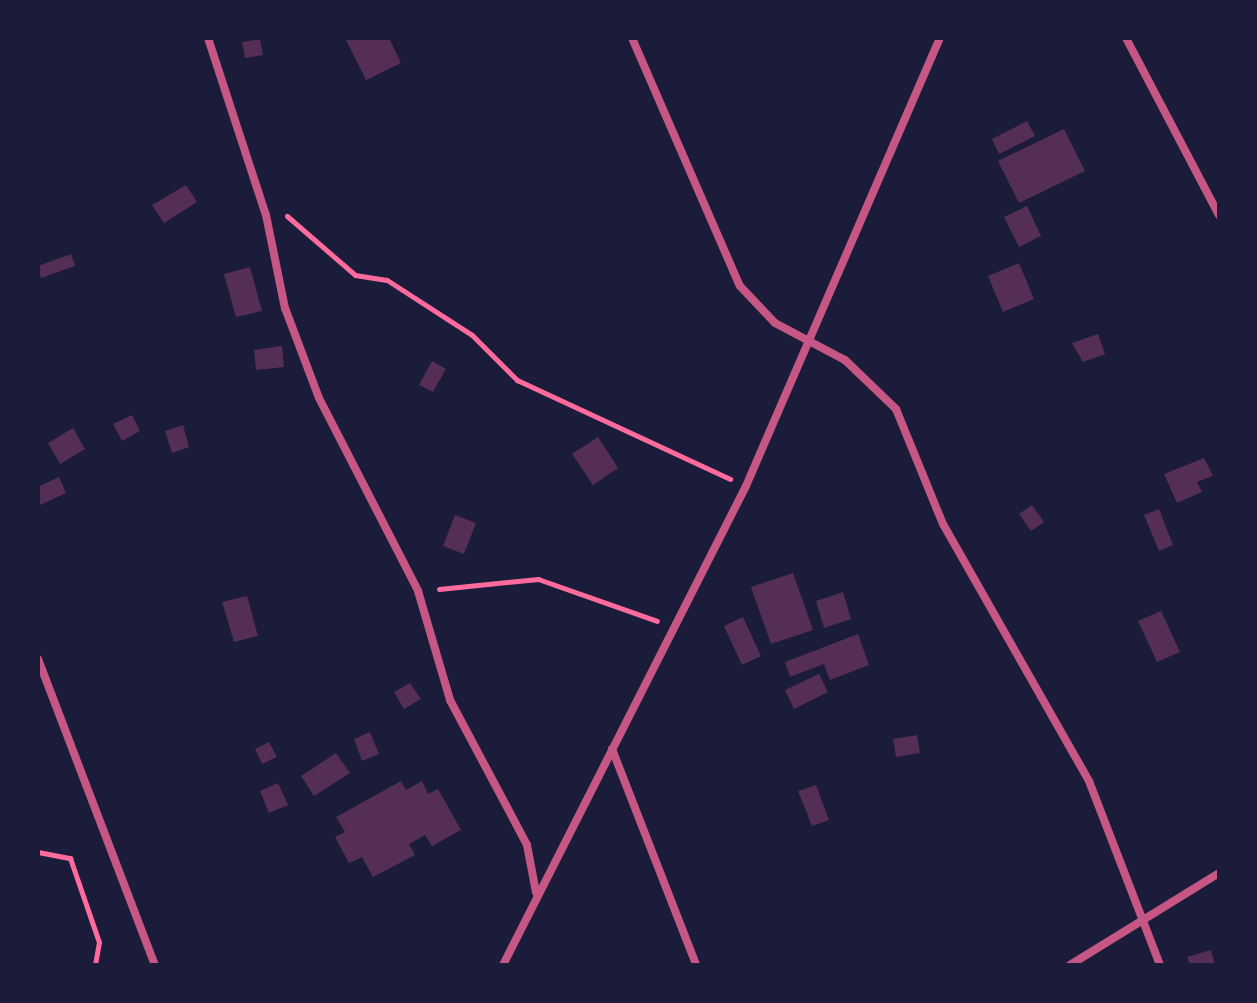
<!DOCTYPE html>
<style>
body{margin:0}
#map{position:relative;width:1257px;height:1003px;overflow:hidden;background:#1b1b3a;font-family:Inter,sans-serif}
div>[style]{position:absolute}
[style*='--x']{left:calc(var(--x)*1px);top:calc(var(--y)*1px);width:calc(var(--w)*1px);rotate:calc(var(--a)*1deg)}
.building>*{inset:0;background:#542f53}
.path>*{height:5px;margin:-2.5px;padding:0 2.5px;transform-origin:2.5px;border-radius:2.5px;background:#ff6b9d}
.minor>*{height:8px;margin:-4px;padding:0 4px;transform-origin:4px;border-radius:4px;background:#c65784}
span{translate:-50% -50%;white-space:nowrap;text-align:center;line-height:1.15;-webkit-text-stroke:8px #1b1b3a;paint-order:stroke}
.frame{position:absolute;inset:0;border:40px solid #1b1b3a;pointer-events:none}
</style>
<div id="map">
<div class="building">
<div style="clip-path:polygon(345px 38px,389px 38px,401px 63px,366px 80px)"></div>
<div style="clip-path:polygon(260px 39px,263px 55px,245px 58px,242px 42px)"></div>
<div style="clip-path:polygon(1027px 121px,1035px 136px,999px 154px,992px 139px)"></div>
<div style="clip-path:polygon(1064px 129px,1085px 171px,1019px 203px,998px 161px)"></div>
<div style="clip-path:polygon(186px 185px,197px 202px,164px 223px,152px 205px)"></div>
<div style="clip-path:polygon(1027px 206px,1041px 236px,1019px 247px,1004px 217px)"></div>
<div style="clip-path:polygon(71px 254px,75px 266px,41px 278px,38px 266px)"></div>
<div style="clip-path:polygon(1019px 263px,1034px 299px,1003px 312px,988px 276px)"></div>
<div style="clip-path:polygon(250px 267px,262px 311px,236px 317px,224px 274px)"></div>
<div style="clip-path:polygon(1098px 334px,1105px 354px,1083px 362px,1072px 343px)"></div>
<div style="clip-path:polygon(282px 346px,284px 367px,256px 370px,254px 350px)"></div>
<div style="clip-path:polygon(432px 361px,446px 369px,433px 392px,419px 385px)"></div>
<div style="clip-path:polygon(132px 415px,140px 431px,122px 441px,113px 424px)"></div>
<div style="clip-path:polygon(183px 425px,189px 447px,172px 453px,165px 431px)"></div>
<div style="clip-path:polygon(73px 428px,85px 449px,60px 464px,48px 443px)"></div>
<div style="clip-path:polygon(598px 437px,618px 468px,593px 485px,572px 454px)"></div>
<div style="clip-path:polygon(1204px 458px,1213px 476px,1197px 482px,1202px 492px,1177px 503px,1164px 474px)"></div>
<div style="clip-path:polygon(59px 477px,66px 493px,38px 506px,38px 487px)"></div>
<div style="clip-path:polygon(1032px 505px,1044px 522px,1031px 531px,1019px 514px)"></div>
<div style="clip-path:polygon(1159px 509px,1173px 545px,1159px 551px,1144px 515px)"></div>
<div style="clip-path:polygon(455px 515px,476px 523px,464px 554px,443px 546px)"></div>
<div style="clip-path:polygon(793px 573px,813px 630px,771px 644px,751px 587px)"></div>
<div style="clip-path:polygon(843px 592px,851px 619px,824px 628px,816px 601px)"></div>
<div style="clip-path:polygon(247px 596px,258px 636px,234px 642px,222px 602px)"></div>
<div style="clip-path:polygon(1161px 611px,1180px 652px,1157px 662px,1138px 621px)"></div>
<div style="clip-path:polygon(743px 617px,761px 656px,742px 665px,724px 626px)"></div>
<div style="clip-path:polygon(858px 634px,869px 665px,830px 680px,824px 664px,790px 677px,785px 662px)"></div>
<div style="clip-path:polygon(819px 674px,828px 692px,794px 709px,785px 690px)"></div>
<div style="clip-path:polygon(410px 683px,421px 699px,404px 709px,394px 692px)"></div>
<div style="clip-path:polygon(370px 732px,379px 754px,362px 761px,354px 739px)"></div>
<div style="clip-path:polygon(917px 735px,920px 753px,896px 757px,893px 739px)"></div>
<div style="clip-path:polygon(269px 742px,277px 757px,262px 764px,255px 749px)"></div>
<div style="clip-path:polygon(336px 753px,350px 773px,314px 796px,301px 776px)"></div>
<div style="clip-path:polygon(401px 781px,406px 790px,422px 781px,428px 794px,438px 789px,461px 830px,432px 846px,425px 835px,409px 844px,415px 855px,373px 877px,362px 857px,349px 863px,335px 837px,345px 832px,336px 817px)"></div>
<div style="clip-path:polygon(278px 783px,288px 805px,269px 813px,260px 791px)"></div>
<div style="clip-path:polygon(816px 785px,829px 820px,812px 826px,798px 791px)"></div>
<div style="clip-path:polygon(1211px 950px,1215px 965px,1190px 965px,1187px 957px)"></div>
</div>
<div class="path">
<div style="--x:287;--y:216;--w:90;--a:40.9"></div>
<div style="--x:355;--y:275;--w:32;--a:9"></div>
<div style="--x:387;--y:280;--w:101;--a:32.9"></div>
<div style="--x:472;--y:335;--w:64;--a:45"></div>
<div style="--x:517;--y:380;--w:235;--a:24.9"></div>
<div style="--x:439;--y:589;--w:100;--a:-5.8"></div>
<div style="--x:538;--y:579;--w:126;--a:19.4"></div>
<div style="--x:38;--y:852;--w:33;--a:11"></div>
<div style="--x:70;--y:858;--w:89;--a:71"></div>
<div style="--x:99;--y:942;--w:23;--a:100"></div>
</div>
<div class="minor">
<div style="--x:208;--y:38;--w:186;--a:71.9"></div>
<div style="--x:266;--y:215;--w:95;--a:78.5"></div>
<div style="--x:285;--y:308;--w:96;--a:69.3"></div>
<div style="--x:319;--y:398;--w:217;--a:62.8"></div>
<div style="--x:418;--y:591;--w:114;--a:73.6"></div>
<div style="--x:450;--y:700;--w:164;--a:62"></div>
<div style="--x:527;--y:845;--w:48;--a:79.2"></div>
<div style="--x:632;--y:38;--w:270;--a:66.5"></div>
<div style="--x:740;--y:286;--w:51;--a:46.6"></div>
<div style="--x:775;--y:323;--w:79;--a:27.9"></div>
<div style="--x:845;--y:360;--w:71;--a:43.9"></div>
<div style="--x:896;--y:409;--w:124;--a:67.8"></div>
<div style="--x:943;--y:524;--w:296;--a:60.4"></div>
<div style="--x:1089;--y:781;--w:197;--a:68.9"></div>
<div style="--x:1126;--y:38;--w:200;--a:62.3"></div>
<div style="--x:38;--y:659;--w:328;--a:69.1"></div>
<div style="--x:612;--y:749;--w:232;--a:68.7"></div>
<div style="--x:503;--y:965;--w:537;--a:-63.1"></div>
<div style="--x:746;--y:486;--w:488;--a:-66.6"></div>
<div style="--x:1070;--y:965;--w:175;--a:-31.7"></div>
</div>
<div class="frame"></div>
</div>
